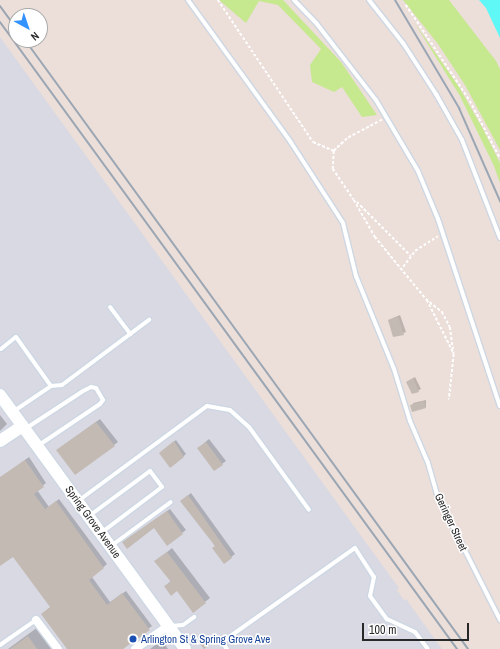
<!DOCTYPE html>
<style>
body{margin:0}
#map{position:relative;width:500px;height:649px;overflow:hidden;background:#ecded8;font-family:"Archivo Narrow",sans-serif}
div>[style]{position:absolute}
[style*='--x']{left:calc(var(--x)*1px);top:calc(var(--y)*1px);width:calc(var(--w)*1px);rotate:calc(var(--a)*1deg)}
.industrial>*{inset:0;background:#d9d9e3}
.green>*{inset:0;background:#c6e88f}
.water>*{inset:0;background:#60f8f6}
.shadow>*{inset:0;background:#0003}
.building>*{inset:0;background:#c3bab4}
.path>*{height:1.5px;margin-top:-0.75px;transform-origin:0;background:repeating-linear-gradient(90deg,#fff 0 3px,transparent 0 5px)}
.roads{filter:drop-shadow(1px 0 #cdd7e3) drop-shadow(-1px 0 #cdd7e3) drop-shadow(0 1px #cdd7e3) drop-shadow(0 -1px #cdd7e3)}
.lane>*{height:4px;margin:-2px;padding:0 2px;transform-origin:2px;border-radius:2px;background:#fff}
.street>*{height:8px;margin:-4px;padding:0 4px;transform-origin:4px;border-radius:4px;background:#fff}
.secondary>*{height:12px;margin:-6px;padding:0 6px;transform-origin:6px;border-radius:6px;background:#fff}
.rail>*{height:2px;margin:-1px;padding:0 1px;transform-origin:1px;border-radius:1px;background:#9aa6b4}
.dots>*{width:11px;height:11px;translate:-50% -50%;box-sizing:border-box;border:2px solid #fff;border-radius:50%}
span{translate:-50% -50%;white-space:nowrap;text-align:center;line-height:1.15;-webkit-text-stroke:3px #fff;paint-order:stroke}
.street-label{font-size:11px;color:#282828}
.transit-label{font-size:11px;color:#164399}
.left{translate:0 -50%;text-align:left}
.north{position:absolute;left:8px;top:8px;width:40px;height:40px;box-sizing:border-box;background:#fff;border:1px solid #a9a9a9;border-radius:50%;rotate:140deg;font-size:11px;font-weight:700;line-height:16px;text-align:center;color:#282828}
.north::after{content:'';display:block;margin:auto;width:14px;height:18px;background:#3292ff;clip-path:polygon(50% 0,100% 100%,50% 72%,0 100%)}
.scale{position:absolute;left:362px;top:623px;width:107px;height:18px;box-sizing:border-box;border:2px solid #282828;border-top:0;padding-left:5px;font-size:12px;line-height:14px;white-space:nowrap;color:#282828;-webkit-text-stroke:3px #fff;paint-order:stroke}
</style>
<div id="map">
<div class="industrial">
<div style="clip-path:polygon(0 37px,346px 515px,399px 588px,397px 590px,404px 600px,406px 599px,442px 649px,0 649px)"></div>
</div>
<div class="green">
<div style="clip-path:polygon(219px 0,283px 0,341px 62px,377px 115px,362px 117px,342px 87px,334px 92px,312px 82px,310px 65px,321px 49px,278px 5px,259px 1px,246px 23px)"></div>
<div style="clip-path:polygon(403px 0,449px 0,496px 61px,500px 69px,500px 150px,465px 85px,438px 44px)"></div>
<div style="clip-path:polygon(414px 22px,459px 87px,483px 129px,500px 163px,500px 183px,494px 166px,460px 96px)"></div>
</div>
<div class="water">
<div style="clip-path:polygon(479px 0,500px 0,500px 38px,486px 8px)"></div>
</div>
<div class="shadow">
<div style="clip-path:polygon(400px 315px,406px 332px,394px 336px,389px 320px)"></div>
<div style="clip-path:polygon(415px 377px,421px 389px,413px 393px,407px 382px)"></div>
<div style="clip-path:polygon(426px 400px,426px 407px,413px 410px,413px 403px)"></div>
<div style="clip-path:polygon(0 415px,7px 424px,0 431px)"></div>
<div style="clip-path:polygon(100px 419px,118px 442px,114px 445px,61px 447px)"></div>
<div style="clip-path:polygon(209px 439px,226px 461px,214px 470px,202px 445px)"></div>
<div style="clip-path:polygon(176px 440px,186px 454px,171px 467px,162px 451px)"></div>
<div style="clip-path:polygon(29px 457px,46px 483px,37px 490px,49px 507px,59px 499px,107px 564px,92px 577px,110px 602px,126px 591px,152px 626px,121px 649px,68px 649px,51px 607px,14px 556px,0 565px,0 478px)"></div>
<div style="clip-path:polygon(191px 493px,235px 554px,225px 562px,185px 498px)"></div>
<div style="clip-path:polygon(170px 509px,186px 530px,167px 544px,154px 527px,127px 539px)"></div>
<div style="clip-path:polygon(172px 548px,210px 598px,193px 611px,177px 590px,165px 586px,171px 581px,156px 561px)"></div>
<div style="clip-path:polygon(38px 627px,54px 649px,8px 649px)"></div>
<div style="clip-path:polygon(162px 640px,168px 649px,150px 649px)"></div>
</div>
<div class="building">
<div style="clip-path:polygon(398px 316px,404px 335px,393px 337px,388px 320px)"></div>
<div style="clip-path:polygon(413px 378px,419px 392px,412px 394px,406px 382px)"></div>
<div style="clip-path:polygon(424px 401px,426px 408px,412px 412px,410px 405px)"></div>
<div style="clip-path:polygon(96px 422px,115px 446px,75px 475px,56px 450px)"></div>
<div style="clip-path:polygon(174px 441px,184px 457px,170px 468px,159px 453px)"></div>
<div style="clip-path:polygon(206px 442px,223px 465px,214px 471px,197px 448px)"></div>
<div style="clip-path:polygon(25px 460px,44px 487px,34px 494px,45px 509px,56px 501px,104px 568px,89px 580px,107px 605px,122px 593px,150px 630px,123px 649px,67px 649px,41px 614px,50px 607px,13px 557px,0 566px,0 477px)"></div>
<div style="clip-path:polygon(188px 495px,232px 558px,224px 564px,212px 548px,215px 546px,180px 501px)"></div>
<div style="clip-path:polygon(167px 511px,183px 534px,167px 546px,154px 528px,127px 549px,122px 542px)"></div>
<div style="clip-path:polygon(167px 552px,206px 603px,193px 613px,177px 591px,171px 596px,164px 586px,171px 582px,154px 561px)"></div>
<div style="clip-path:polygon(28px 636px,37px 649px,10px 649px)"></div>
<div style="clip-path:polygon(205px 640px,209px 645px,204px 649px,200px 644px)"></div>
</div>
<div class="path">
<div style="--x:218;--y:0;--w:171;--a:56.2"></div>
<div style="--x:313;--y:142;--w:23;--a:23"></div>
<div style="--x:406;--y:5;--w:115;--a:56.3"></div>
<div style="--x:470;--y:101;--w:64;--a:62.2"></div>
<div style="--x:382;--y:120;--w:40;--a:152"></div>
<div style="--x:347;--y:139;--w:18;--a:137"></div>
<div style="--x:334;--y:151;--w:18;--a:93"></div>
<div style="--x:333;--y:169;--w:37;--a:56"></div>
<div style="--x:354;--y:200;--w:43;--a:60.4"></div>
<div style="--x:375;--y:237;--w:80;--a:50.6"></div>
<div style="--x:426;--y:299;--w:21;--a:39"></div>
<div style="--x:442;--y:312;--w:17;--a:62"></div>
<div style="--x:450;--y:327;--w:27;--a:82"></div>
<div style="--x:454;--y:354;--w:46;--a:96.2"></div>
<div style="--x:357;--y:202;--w:76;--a:45"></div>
<div style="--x:403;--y:267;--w:20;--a:-53"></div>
<div style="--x:415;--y:251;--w:27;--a:-33"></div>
<div style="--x:427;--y:300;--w:58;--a:63.4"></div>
</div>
<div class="roads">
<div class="lane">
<div style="--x:188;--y:0;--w:174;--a:54.1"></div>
<div style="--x:290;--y:141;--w:98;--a:57.1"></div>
<div style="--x:343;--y:223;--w:55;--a:76.2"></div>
<div style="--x:356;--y:276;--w:100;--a:67.8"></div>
<div style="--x:394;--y:369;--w:54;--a:72.9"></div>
<div style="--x:410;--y:421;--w:46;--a:66.8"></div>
<div style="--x:428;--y:463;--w:35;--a:74"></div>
<div style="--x:438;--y:497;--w:138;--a:63.2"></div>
<div style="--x:294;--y:0;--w:33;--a:46"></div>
<div style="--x:317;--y:24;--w:96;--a:52.2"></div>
<div style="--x:376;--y:100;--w:82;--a:59.4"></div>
<div style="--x:418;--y:171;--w:52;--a:67.4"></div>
<div style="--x:438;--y:219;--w:197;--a:71.7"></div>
<div style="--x:369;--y:0;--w:55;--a:51.7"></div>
<div style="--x:403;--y:43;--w:61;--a:57.1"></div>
<div style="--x:436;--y:94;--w:53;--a:60.5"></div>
<div style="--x:462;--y:140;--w:105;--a:68.8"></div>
<div style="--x:110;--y:307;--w:34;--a:53"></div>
<div style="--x:1;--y:349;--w:19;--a:-39"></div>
<div style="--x:16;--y:337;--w:60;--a:54.5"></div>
<div style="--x:14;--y:411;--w:45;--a:-34"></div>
<div style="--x:51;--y:386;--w:11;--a:-5"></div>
<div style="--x:62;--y:385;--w:109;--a:-36.8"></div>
<div style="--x:25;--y:429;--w:69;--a:-33.2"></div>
<div style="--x:83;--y:391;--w:9;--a:-27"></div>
<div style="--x:91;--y:387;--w:5;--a:11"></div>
<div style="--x:96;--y:388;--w:14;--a:60"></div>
<div style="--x:103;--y:400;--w:5;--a:127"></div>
<div style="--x:100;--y:404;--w:73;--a:146.1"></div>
<div style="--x:78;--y:501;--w:160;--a:-36.4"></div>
<div style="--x:207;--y:406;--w:23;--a:10"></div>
<div style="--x:230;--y:410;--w:25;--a:42"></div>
<div style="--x:249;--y:427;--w:102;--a:54.1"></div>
<div style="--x:89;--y:516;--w:76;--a:-36.4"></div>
<div style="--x:150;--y:471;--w:20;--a:53"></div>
<div style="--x:162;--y:487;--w:75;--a:143.1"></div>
<div style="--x:111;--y:546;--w:74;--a:-36.3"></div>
<div style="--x:171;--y:626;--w:12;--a:-5"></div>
<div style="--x:183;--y:625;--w:14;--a:-36"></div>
<div style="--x:0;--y:645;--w:44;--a:-34.8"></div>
<div style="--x:227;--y:649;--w:9;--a:-126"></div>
<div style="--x:222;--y:642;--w:163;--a:-35.3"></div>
<div style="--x:355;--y:548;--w:35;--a:57"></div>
<div style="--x:374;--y:577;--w:19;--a:102"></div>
<div style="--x:370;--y:596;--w:29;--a:54"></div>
<div style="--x:387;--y:619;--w:31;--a:25"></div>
<div style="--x:415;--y:632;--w:21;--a:53"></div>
</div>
<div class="street">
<div style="--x:36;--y:620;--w:36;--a:53"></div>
<div style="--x:135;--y:649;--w:40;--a:-34.9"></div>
</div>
<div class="secondary">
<div style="--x:0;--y:395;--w:314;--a:53.9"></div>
<div style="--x:0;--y:441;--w:27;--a:-34"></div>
</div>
</div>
<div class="rail">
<div style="--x:395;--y:0;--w:126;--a:59.3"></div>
<div style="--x:459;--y:108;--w:102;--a:66.2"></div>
<div style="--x:0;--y:6;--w:27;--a:54"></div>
<div style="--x:0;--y:22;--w:776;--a:53.91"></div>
<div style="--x:25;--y:40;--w:753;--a:53.97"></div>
</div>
<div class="dots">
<div style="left:133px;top:639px;background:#1a4fb4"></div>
</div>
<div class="street-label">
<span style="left:93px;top:522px;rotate:54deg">Spring Grove Avenue</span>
<span style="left:451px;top:522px;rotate:65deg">Geringer Street</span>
</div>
<div class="transit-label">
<span class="left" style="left:141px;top:639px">Arlington St &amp; Spring Grove Ave</span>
</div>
<div class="north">N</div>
<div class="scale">100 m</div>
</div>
